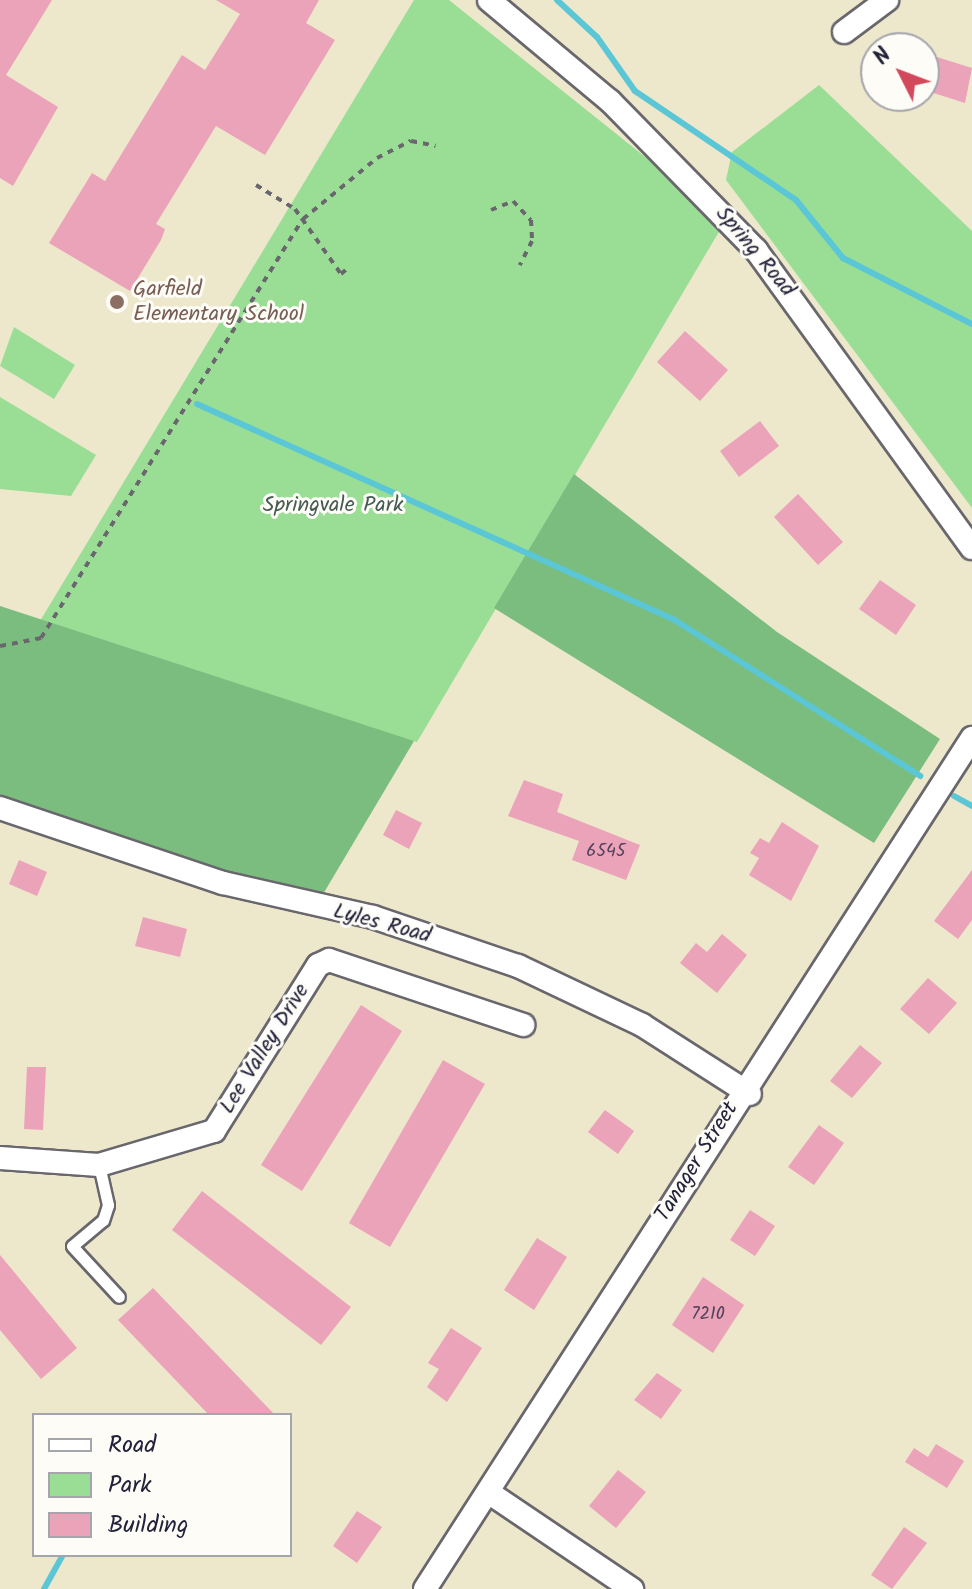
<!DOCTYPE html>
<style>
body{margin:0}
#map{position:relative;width:972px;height:1589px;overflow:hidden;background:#ede7cb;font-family:Kalam,sans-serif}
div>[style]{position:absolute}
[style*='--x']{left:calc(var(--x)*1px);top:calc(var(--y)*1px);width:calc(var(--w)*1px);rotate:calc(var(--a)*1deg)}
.green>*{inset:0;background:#9ade96}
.forest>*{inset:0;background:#7bbd7f}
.stream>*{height:6px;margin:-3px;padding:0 3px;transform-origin:3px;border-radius:3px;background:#5bc6d5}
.building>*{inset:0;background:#eba3ba}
.path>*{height:4px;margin-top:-2px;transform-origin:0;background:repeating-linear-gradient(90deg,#69676d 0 6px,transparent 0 12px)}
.roads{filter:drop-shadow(2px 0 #69676d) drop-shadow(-2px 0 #69676d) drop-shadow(0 2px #69676d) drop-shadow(0 -2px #69676d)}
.lane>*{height:11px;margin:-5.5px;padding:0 5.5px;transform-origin:5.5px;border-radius:5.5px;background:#fff}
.street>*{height:22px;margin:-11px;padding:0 11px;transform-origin:11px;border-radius:11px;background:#fff}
.dots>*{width:22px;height:22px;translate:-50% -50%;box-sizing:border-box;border:4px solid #fdfcf7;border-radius:50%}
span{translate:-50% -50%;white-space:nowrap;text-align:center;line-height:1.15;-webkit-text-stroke:6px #fdfcf7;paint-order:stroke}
.number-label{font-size:18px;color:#54425b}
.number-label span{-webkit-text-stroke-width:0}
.street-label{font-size:22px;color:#22223b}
.education-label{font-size:22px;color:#785e54}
.left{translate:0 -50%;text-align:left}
.park-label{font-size:22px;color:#465a56}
.legend{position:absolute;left:32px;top:1413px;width:260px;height:144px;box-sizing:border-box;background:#fdfcf7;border:2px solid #a5a5ac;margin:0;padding:10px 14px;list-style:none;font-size:24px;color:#22223b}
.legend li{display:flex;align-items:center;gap:16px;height:40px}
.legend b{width:40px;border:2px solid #a5a5ac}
.north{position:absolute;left:860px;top:32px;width:80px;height:80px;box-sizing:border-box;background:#fdfcf7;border:2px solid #a5a5ac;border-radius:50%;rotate:312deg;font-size:22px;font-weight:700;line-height:32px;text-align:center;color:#22223b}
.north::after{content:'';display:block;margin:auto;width:28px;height:36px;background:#d1495b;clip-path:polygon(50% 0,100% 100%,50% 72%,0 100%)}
</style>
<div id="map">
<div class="green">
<div style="clip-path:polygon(414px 0,449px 0,664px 172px,720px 230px,417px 742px,31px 636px)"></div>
<div style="clip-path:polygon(819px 85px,972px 231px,972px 508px,726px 180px,732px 152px)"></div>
<div style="clip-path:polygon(14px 327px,75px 365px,54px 399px,0 366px)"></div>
<div style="clip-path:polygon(0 397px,96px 455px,71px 496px,0 489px)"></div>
</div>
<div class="forest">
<div style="clip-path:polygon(574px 474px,777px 632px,940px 739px,874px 843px,494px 608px)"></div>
<div style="clip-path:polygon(0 606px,414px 741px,313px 911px,0 805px)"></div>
</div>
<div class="stream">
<div style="--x:557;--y:0;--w:54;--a:42.8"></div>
<div style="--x:597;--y:37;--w:66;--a:54.9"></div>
<div style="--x:635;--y:91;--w:194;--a:34.1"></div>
<div style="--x:796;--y:200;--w:75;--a:51"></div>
<div style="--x:843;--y:258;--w:145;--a:27.1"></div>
<div style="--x:197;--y:404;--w:522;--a:24.31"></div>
<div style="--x:673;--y:619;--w:293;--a:32.4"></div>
<div style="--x:954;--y:796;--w:21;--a:29"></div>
<div style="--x:44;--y:1589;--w:39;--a:-61"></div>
</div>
<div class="building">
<div style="clip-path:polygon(0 0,52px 0,6px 75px,58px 107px,13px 186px,0 178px)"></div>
<div style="clip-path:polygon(216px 0,319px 0,306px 23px,335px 40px,265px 155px,216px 126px,156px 224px,165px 229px,161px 240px,130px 291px,49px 243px,92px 173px,105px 181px,182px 55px,205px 70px,240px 14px)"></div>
<div style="clip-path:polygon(924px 53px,972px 68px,965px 103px,924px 90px)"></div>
<div style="clip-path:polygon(685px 331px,728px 370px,700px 401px,657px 362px)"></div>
<div style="clip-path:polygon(760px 421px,779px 446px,739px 477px,720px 451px)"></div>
<div style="clip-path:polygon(798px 494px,843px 542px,818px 565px,774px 517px)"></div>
<div style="clip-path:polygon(880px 580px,916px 605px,896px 635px,859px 609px)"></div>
<div style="clip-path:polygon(524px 780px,563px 794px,557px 812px,640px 845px,626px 880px,572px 860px,579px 841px,508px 816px)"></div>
<div style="clip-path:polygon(396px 810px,422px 823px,409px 849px,383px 835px)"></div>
<div style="clip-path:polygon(782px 822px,819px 846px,791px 901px,749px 875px,759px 858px,750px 853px,760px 838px,769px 843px)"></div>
<div style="clip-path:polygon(19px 860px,47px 872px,37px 896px,9px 884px)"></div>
<div style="clip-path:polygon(972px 870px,972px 920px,958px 939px,934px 921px)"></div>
<div style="clip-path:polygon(143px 917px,187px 929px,180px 957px,135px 946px)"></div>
<div style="clip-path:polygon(722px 934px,747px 955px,717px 993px,680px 963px,696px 943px,707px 952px)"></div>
<div style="clip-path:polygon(928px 978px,957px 1003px,929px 1034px,900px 1009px)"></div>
<div style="clip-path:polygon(361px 1005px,402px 1031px,302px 1191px,261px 1165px)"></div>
<div style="clip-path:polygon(860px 1045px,882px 1063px,852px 1098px,830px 1081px)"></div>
<div style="clip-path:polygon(443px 1060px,485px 1084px,390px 1247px,349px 1223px)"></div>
<div style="clip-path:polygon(27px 1067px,46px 1067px,43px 1130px,24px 1129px)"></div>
<div style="clip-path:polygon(605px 1110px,634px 1131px,618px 1154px,588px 1132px)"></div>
<div style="clip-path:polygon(819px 1125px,844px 1143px,814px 1185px,788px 1167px)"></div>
<div style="clip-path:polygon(202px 1191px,351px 1307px,321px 1345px,172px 1230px)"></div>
<div style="clip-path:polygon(750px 1210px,775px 1226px,755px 1256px,730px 1240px)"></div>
<div style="clip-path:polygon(537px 1238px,567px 1257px,534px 1310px,504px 1290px)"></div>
<div style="clip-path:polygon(0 1255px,77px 1348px,41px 1379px,0 1330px)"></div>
<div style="clip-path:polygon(703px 1277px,744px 1305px,713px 1353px,672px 1325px)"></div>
<div style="clip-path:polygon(153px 1288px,275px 1415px,209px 1415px,118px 1320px)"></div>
<div style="clip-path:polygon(451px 1328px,482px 1348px,447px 1402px,427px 1387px,439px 1369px,428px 1363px)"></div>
<div style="clip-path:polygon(657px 1373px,682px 1390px,661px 1419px,634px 1400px)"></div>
<div style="clip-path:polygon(936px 1444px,964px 1461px,947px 1488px,905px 1462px,914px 1448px,928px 1457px)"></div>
<div style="clip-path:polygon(618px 1470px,646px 1492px,616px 1528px,589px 1506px)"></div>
<div style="clip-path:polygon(357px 1511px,382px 1527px,357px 1563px,333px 1546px)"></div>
<div style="clip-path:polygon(904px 1527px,927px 1543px,892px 1589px,871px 1575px)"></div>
</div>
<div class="path">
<div style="--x:256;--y:185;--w:46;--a:31.6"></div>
<div style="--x:295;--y:209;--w:80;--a:54.7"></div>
<div style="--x:341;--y:274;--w:11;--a:-41"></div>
<div style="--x:491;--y:210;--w:24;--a:-22"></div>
<div style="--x:513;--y:201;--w:26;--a:47"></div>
<div style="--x:531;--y:220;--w:21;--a:87"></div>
<div style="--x:532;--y:241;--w:27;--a:117"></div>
<div style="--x:0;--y:646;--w:42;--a:-11"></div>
<div style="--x:41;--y:638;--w:494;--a:-58"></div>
<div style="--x:303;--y:219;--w:96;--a:-39.5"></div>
<div style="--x:377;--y:158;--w:38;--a:-27"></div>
<div style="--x:411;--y:141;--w:25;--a:11"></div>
</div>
<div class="roads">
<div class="lane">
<div style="--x:99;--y:1165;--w:41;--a:77.3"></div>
<div style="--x:108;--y:1205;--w:16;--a:108"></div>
<div style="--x:103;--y:1220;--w:40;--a:140"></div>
<div style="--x:72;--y:1246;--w:69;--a:47.3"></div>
</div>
<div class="street">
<div style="--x:489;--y:0;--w:158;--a:39.9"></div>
<div style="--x:610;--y:101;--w:209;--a:45.6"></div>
<div style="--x:756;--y:250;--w:368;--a:54.1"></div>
<div style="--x:844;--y:32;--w:54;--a:-36.7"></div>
<div style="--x:0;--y:808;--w:235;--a:18.6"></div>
<div style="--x:223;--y:883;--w:154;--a:12.8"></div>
<div style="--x:373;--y:917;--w:153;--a:18.7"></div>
<div style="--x:518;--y:966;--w:137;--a:25.4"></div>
<div style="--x:642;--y:1025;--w:128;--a:32.6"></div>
<div style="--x:0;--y:1158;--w:99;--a:4"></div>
<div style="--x:99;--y:1165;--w:120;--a:-16.5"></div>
<div style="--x:214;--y:1131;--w:196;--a:-57.9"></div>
<div style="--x:318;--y:965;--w:12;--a:-24"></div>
<div style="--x:329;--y:960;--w:205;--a:18.5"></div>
<div style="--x:488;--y:1492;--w:174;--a:34"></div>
<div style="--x:425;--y:1589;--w:1012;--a:-57.27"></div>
</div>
</div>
<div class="dots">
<div style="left:117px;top:302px;background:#8d6e63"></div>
</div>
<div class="number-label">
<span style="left:606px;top:852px">6545</span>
<span style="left:708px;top:1315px">7210</span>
</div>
<div class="street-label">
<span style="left:755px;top:252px;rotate:50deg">Spring Road</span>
<span style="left:382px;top:924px;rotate:15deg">Lyles Road</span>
<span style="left:265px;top:1049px;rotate:-58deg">Lee Valley Drive</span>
<span style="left:697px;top:1162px;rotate:-58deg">Tanager Street</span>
</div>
<div class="education-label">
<span class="left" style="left:133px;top:302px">Garfield<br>Elementary School</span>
</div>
<div class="park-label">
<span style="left:333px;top:506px">Springvale Park</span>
</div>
<ul class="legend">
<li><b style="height:10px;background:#fff"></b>Road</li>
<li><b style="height:22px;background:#9ade96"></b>Park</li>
<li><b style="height:22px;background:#eba3ba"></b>Building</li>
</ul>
<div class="north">N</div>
</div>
